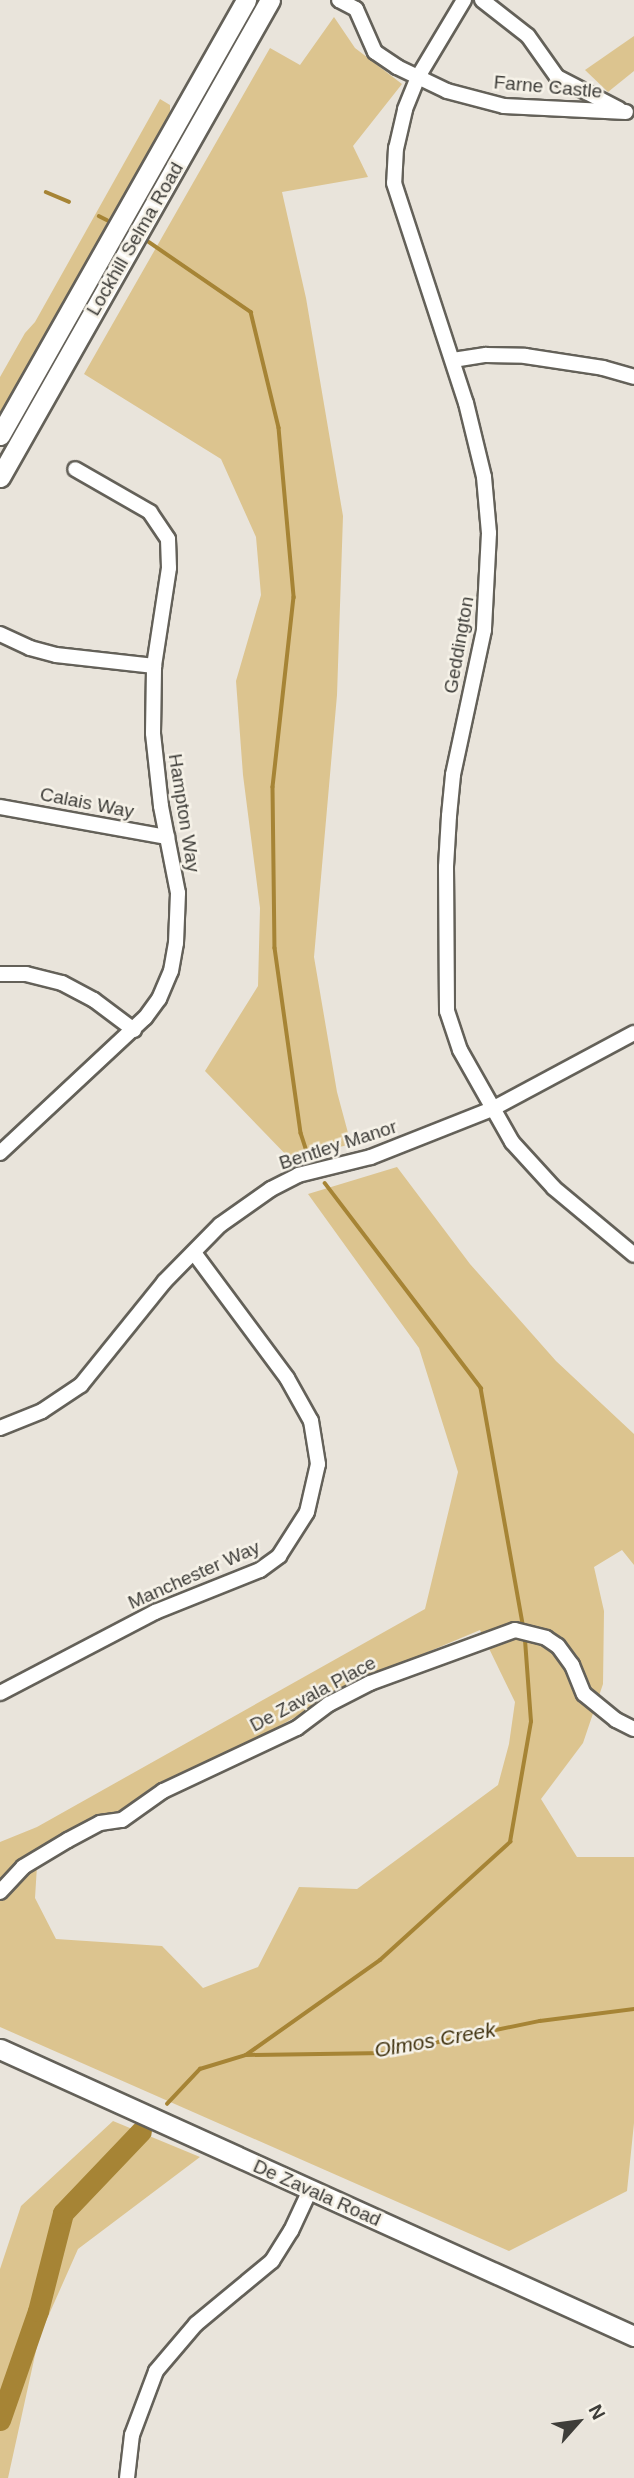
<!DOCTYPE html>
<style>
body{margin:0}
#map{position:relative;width:634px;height:2478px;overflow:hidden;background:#e9e4db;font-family:Arial,sans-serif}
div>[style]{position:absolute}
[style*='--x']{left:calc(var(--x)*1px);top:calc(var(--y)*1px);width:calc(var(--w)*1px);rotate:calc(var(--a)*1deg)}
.green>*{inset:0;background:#dcc48f}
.stream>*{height:3.5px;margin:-1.75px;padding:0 1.75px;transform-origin:1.75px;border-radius:1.75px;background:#a68435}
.river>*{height:21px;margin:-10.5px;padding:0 10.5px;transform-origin:10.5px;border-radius:10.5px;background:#a68435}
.roads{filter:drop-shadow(2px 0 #646159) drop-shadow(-2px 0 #646159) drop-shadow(0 2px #646159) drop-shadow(0 -2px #646159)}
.street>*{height:14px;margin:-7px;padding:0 7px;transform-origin:7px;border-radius:7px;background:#fff}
.secondary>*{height:19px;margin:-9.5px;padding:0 9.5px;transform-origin:9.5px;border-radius:9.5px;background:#fff}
span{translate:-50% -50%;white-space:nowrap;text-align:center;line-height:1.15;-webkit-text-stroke:5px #f6f2e8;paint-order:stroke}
.street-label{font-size:19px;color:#3e3d39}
.water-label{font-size:21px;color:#40320f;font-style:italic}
.north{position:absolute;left:543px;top:2387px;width:70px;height:70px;-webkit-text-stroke:5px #f6f2e8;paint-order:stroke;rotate:62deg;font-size:19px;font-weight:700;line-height:28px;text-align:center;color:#3e3d39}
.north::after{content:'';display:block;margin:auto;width:24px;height:32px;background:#3e3d39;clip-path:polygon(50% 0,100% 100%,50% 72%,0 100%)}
</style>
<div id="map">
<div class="green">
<div style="clip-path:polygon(334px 17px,355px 48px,402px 84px,353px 146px,368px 177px,282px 192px,306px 298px,343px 516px,337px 695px,314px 957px,337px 1092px,351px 1144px,291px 1160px,205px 1071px,258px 986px,260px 908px,243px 775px,236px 681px,261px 595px,256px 537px,221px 459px,84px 374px,270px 48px,300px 65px)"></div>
<div style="clip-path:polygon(634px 36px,634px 71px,608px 92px,585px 70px)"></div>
<div style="clip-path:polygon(160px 99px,170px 105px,170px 113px,0 414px,0 377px,25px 333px,35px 322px)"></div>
<div style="clip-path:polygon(evenodd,397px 1167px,470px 1264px,556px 1361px,634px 1434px,634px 1565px,622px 1550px,594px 1567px,604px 1611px,603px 1684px,583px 1743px,541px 1799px,577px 1857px,634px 1857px,634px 2123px,627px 2191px,509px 2251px,0 2027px,0 1842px,37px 1827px,425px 1609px,458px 1472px,419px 1348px,308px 1194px,397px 1167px,480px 1630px,515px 1702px,509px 1744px,498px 1785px,357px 1889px,299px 1887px,258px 1967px,203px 1988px,162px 1946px,56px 1939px,35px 1898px,38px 1850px,103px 1817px,122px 1812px,149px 1789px,274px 1729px,359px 1681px,480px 1630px)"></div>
<div style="clip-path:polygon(113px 2121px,200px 2157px,78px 2249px,39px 2337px,8px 2478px,0 2478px,0 2269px,21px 2206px)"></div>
</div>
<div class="stream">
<div style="--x:46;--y:192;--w:25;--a:23"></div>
<div style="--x:99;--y:216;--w:9;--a:27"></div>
<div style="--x:149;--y:242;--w:124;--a:34.5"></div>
<div style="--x:251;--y:312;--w:119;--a:76.4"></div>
<div style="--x:279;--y:428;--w:170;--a:84.9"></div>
<div style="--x:294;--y:597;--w:191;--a:96.3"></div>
<div style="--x:273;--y:787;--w:161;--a:89.3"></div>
<div style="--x:275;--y:948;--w:187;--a:82"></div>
<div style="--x:301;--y:1133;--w:28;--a:72"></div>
<div style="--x:325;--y:1183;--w:258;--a:52.7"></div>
<div style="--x:481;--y:1388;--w:240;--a:79.9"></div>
<div style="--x:246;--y:2055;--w:164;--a:-35.3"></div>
<div style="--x:380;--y:1960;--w:176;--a:-42.2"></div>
<div style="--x:510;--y:1842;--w:122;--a:-80.1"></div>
<div style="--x:531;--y:1722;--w:81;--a:-94.2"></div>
<div style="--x:167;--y:2104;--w:48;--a:-46.7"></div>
<div style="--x:200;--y:2069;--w:48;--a:-16.9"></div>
<div style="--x:246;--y:2055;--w:139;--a:-0.8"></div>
<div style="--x:385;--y:2053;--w:158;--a:-11.7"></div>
<div style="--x:540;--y:2021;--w:95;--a:-7.3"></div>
</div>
<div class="river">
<div style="--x:0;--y:2420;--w:115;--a:-70.8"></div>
<div style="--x:38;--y:2311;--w:101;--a:-75.7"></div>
<div style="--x:63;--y:2213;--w:113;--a:-46.4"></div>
</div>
<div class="roads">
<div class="street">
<div style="--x:339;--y:0;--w:19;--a:28"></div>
<div style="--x:356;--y:9;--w:47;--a:66.2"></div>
<div style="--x:375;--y:52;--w:27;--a:34"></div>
<div style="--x:397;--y:67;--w:55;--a:25.6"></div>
<div style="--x:447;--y:91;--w:59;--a:14.7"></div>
<div style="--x:504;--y:106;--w:122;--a:2.8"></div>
<div style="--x:464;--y:0;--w:90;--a:120.9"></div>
<div style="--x:418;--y:77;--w:35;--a:112"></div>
<div style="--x:405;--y:110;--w:39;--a:103"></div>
<div style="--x:396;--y:148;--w:35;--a:93"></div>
<div style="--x:394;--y:183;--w:231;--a:71.9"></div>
<div style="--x:466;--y:403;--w:76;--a:76.3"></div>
<div style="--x:484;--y:477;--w:56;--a:84.9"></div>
<div style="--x:489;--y:533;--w:97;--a:93"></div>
<div style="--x:484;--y:630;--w:148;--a:102.1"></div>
<div style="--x:453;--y:775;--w:41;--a:95.6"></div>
<div style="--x:449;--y:816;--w:51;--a:93.4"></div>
<div style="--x:446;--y:867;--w:144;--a:89.6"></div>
<div style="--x:447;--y:1011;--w:41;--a:71.6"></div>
<div style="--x:460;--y:1050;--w:106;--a:60.5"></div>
<div style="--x:512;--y:1142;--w:62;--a:47.6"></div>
<div style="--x:554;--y:1188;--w:104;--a:39.9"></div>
<div style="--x:482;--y:0;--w:58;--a:38"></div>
<div style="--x:528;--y:36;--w:50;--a:54.7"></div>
<div style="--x:557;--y:77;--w:70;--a:27.3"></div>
<div style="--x:453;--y:360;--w:33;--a:-9"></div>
<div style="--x:486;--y:355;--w:39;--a:1"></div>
<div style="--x:525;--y:356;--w:79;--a:8.7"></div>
<div style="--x:603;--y:368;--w:32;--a:16"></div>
<div style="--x:0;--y:634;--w:33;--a:25"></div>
<div style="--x:30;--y:648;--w:27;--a:15"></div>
<div style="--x:56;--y:655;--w:99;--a:6.4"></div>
<div style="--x:0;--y:807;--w:170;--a:10.2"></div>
<div style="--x:0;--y:974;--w:26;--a:0"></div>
<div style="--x:26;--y:974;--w:37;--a:14"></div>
<div style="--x:62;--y:983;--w:36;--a:28"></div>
<div style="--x:94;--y:1000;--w:50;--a:36.9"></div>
<div style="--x:0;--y:1153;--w:198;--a:-43"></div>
<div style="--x:145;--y:1018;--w:24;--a:-54"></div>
<div style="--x:159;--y:999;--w:30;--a:-67"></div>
<div style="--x:171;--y:971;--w:28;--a:-80"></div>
<div style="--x:176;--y:943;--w:50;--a:-87.7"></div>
<div style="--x:178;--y:893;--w:89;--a:-101.1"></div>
<div style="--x:161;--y:806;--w:73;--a:-96.3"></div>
<div style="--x:153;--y:733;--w:67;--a:-89.1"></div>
<div style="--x:154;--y:666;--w:99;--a:-81.3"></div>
<div style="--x:169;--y:568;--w:29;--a:-92"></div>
<div style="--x:168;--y:539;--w:32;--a:-124"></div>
<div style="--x:150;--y:512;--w:86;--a:-150.2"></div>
<div style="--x:0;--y:1428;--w:45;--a:-22"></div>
<div style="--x:42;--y:1411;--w:47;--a:-33.7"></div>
<div style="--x:81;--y:1385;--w:132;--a:-51.1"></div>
<div style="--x:164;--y:1282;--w:80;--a:-45.5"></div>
<div style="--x:220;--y:1225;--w:62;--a:-35.2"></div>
<div style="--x:271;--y:1189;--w:30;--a:-27"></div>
<div style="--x:298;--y:1175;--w:75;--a:-13.9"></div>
<div style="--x:371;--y:1157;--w:130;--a:-21.6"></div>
<div style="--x:492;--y:1109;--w:161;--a:-28.2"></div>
<div style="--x:0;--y:1693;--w:175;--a:-27.6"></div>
<div style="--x:155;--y:1612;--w:113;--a:-21.8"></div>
<div style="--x:260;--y:1570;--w:24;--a:-36"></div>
<div style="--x:279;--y:1556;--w:52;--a:-57.5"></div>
<div style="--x:307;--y:1512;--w:49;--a:-77.1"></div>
<div style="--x:318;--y:1464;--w:44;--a:-99.2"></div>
<div style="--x:311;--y:1421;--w:49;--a:-119.2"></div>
<div style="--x:287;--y:1378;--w:156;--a:-126.6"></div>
<div style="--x:0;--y:1892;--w:34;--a:-47"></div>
<div style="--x:23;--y:1867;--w:52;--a:-31"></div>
<div style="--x:68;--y:1840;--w:36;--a:-28"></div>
<div style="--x:100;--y:1823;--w:22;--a:-8"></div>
<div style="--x:122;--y:1820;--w:50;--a:-35.3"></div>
<div style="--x:163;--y:1791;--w:148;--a:-25.2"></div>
<div style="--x:297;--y:1728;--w:40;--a:-37"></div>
<div style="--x:329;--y:1704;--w:46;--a:-27.1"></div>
<div style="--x:370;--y:1683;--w:154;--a:-20.1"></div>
<div style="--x:515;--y:1630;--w:32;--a:14"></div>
<div style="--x:546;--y:1638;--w:14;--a:34"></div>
<div style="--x:558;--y:1646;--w:24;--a:54"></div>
<div style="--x:572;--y:1665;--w:31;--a:68"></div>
<div style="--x:584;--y:1694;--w:41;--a:39.1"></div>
<div style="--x:616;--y:1720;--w:20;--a:27"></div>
<div style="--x:127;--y:2478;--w:43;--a:-83.4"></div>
<div style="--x:132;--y:2435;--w:68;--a:-69.4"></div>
<div style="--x:156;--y:2371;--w:62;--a:-49.6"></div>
<div style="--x:196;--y:2324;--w:99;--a:-39.7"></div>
<div style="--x:272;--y:2261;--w:36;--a:-58"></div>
<div style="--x:291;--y:2231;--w:45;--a:-65.1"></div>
</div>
<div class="secondary">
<div style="--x:0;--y:435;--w:500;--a:-60.5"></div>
<div style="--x:0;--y:477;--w:548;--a:-60.49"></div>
<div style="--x:0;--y:2049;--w:696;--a:24.36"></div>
</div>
</div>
<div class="street-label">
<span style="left:548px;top:87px;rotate:5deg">Farne Castle</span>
<span style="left:135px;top:239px;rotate:-60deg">Lockhill Selma Road</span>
<span style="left:459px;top:645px;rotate:-80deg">Geddington</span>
<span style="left:87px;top:803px;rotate:11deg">Calais Way</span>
<span style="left:184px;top:813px;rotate:81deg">Hampton Way</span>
<span style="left:338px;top:1145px;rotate:-18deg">Bentley Manor</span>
<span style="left:194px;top:1575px;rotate:-24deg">Manchester Way</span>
<span style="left:313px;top:1694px;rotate:-28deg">De Zavala Place</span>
<span style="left:317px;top:2193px;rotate:24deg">De Zavala Road</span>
</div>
<div class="water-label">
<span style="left:435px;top:2040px;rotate:-10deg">Olmos Creek</span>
</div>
<div class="north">N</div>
</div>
